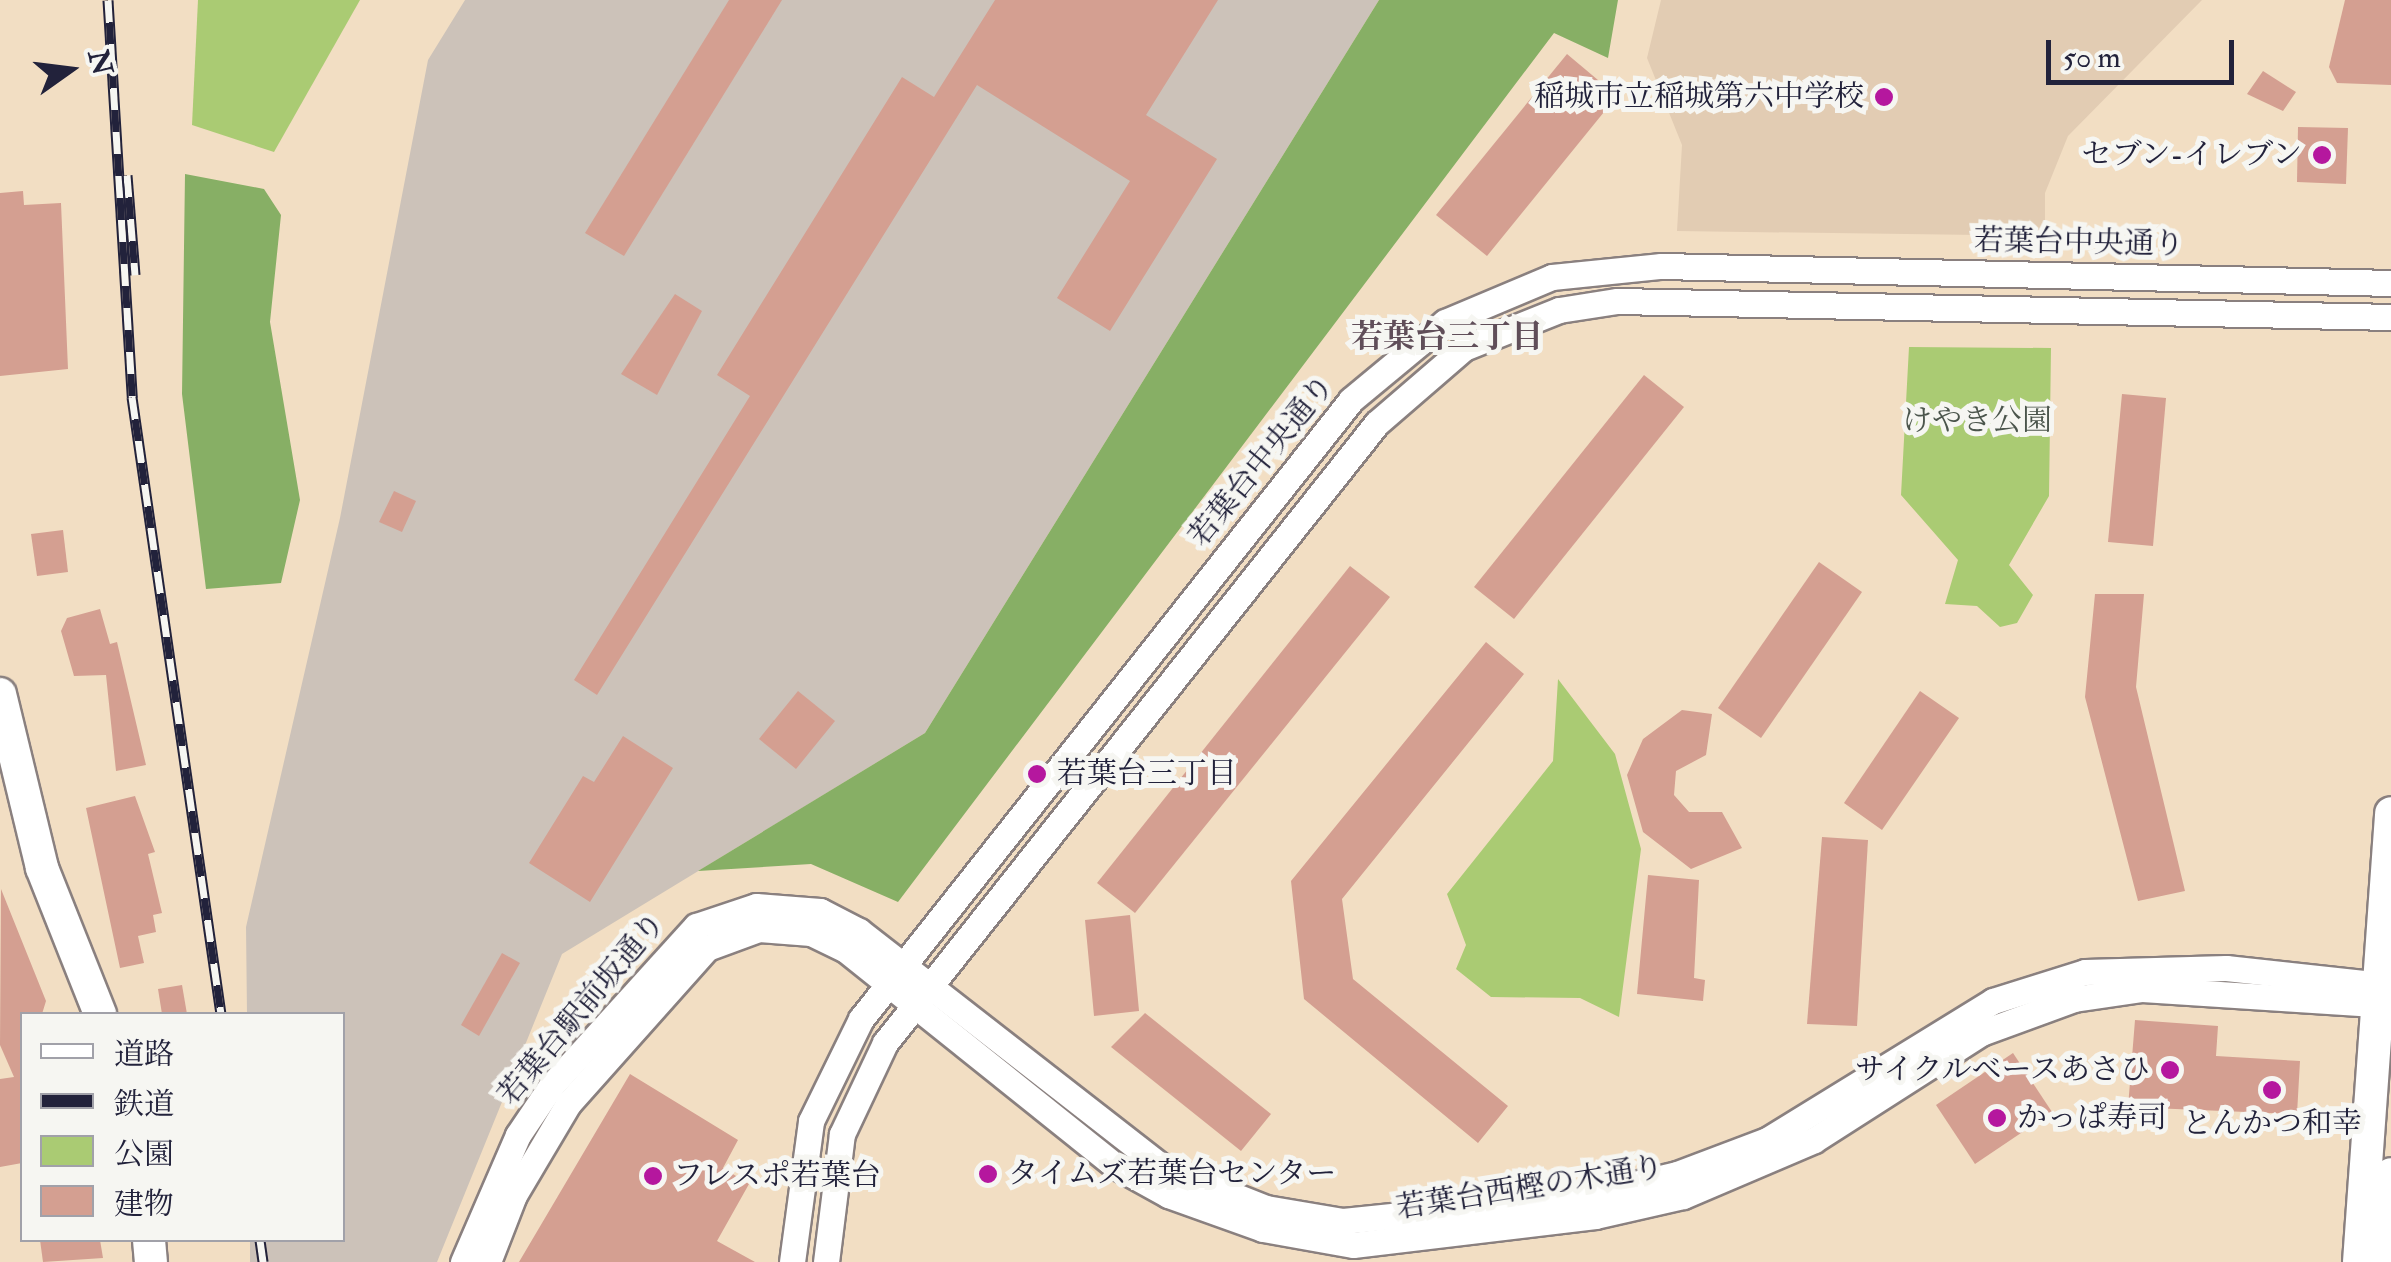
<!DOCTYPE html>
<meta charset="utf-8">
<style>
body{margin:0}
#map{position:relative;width:2391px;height:1262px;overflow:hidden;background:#f2dec3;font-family:"IM FELL Double Pica","Noto Serif JP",serif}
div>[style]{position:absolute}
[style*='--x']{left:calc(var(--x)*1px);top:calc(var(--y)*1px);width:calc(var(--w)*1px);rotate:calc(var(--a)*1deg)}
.built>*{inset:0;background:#e2ccb3}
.industrial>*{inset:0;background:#ccc2b9}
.green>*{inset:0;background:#aacb73}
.forest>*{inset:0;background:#87af65}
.building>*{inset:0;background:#d49f91}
.roads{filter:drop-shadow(2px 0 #8a807f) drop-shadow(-2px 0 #8a807f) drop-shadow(0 2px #8a807f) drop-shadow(0 -2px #8a807f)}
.minor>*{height:25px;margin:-12.5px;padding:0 12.5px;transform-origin:12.5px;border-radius:12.5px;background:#fff}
.major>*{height:32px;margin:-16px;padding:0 16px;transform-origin:16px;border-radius:16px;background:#fff}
.rail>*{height:11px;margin-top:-5.5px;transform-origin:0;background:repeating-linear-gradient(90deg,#f6f6f2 0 22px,#22223b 0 44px);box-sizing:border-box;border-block:2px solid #22223b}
.dots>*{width:28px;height:28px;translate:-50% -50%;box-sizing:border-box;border:5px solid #f6f6f2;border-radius:50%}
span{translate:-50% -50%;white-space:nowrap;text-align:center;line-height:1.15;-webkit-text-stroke:10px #f6f6f2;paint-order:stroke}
.poi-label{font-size:30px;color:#22223b}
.right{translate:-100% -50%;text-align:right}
.left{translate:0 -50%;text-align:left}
.street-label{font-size:30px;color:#22223b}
.park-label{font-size:30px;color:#4b554c}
.neighbourhood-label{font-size:32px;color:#604e59;font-weight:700}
.legend{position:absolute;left:20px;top:1012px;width:325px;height:230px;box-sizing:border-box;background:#f6f6f2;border:2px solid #a1a1a9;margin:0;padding:12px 18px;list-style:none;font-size:30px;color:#22223b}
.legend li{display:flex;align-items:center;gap:20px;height:50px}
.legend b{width:50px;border:2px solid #a1a1a9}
.north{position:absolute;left:20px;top:20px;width:100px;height:100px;-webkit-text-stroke:8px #f6f6f2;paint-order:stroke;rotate:76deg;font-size:28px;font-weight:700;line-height:40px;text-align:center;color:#22223b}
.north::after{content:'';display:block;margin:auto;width:35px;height:45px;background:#22223b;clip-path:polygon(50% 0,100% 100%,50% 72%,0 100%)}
.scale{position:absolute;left:2046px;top:40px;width:188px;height:45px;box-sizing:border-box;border:5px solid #22223b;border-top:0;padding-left:12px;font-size:30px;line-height:35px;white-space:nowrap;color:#22223b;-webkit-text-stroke:8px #f6f6f2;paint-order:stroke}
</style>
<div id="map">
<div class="built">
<div style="clip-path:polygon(1661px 0,2202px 0,2068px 136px,2045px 193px,2045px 236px,1677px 231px,1682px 145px,1647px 58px)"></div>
</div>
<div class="industrial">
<div style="clip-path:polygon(465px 0,1379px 0,925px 733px,562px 954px,437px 1262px,250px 1262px,250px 1240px,342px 1240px,342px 1014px,247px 1014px,246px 927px,340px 518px,428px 60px)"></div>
</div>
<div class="green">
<div style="clip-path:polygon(198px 0,360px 0,274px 152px,192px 125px)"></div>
<div style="clip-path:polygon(1909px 347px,2051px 348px,2049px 496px,2009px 565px,2033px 595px,2017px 623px,2000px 627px,1977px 606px,1945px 604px,1958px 560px,1901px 495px)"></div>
<div style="clip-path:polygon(1558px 679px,1615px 754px,1641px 849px,1619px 1017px,1580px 998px,1491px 997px,1456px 969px,1466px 945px,1447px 894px,1553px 761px)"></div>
</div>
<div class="forest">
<div style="clip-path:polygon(1379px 0,1618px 0,1608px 58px,1554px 33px,898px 902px,811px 864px,698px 871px,925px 733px)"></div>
<div style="clip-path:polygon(185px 174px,264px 189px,281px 215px,270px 322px,300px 500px,281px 583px,206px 589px,182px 394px)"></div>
</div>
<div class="building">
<div style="clip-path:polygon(729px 0,782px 0,624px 256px,585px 233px)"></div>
<div style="clip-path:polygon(995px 0,1218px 0,1146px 115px,1217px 159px,1110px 331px,1057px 298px,1130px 181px,977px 85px,597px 695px,574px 680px,750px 396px,717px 375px,902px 77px,934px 97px)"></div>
<div style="clip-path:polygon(2345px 0,2391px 0,2391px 85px,2337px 83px,2329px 67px)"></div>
<div style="clip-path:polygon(1567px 54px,1617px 96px,1487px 256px,1436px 215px)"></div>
<div style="clip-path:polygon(2263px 71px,2296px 92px,2283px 111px,2247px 94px)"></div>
<div style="clip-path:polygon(2298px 127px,2348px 128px,2346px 184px,2297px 182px)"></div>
<div style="clip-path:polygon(23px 191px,24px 205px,61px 203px,68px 369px,0 376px,0 193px)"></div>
<div style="clip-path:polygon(675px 294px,702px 311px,657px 395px,621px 374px)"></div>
<div style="clip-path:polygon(1644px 375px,1684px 407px,1514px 619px,1474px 587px)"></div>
<div style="clip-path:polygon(2122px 394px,2166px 398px,2153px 546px,2108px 542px)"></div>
<div style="clip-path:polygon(394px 491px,416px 501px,402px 532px,379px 522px)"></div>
<div style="clip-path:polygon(63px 530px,68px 572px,37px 576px,31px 534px)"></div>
<div style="clip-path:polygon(1819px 562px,1862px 592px,1761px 738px,1718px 708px)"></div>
<div style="clip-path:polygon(1350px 566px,1390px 597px,1135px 913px,1097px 883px)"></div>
<div style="clip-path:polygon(2095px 594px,2144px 594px,2136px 687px,2185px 891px,2138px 901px,2085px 697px)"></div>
<div style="clip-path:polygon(100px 609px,110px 644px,117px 642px,146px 765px,116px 771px,106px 675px,74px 676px,61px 631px,67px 618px)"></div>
<div style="clip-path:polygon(1486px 642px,1524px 674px,1342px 899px,1353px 979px,1508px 1106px,1478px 1143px,1304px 999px,1291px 881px)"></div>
<div style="clip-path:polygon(798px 691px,835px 721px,796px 769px,759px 739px)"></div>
<div style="clip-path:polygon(1920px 691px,1959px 718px,1882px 830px,1844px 803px)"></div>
<div style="clip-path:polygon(1682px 710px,1712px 714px,1706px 755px,1676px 771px,1674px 795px,1689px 812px,1722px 812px,1742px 848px,1691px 869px,1643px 832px,1627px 775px,1643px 739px)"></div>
<div style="clip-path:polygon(623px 736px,673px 768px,590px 902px,529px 863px,583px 776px,594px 782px)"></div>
<div style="clip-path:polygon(135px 796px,155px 852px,148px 854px,162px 913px,153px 915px,156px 932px,138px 936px,144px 963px,120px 968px,86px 808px)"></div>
<div style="clip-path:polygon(1822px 837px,1868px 840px,1857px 1026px,1807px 1024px)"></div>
<div style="clip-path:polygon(1648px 875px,1699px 880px,1694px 978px,1705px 980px,1703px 1001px,1637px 994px)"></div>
<div style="clip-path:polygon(1px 889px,46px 1001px,42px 1014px,22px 1014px,22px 1163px,0 1167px,0 1079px,14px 1077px,0 1045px)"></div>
<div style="clip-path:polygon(1130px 915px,1139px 1011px,1094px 1016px,1085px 920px)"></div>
<div style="clip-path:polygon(502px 953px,520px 963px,479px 1036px,461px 1025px)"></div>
<div style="clip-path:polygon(182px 985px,187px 1014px,162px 1014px,158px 989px)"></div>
<div style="clip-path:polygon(1145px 1013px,1271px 1114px,1241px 1151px,1111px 1047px)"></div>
<div style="clip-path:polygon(2135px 1020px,2218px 1026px,2216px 1056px,2300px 1061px,2297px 1114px,2128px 1107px)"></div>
<div style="clip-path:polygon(2013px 1053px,2052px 1112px,1975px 1164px,1936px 1105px)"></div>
<div style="clip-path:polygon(630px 1074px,738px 1140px,723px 1168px,749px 1184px,717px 1241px,755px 1262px,519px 1262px)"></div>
<div style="clip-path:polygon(40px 1240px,100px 1240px,103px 1258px,43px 1262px)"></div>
</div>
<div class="roads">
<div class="minor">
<div style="--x:463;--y:1262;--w:138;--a:-66.6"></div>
<div style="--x:518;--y:1135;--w:59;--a:-56"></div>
<div style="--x:551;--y:1086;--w:216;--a:-47.8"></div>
<div style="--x:696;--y:926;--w:63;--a:-18.4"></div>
<div style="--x:756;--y:906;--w:64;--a:4.5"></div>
<div style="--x:820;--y:911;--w:44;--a:27.1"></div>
<div style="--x:859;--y:931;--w:384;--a:37.9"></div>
<div style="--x:1162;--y:1167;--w:112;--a:21.5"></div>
<div style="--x:1266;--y:1208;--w:78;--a:9.6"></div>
<div style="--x:1343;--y:1221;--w:241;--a:-5.9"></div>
<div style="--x:1583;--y:1196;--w:97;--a:-13.2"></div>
<div style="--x:1677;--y:1174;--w:96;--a:-20.7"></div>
<div style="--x:1767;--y:1140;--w:265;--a:-31.6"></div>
<div style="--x:1993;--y:1001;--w:96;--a:-17.5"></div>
<div style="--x:2085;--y:972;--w:141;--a:-1.6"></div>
<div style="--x:2226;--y:968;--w:166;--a:6.2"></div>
<div style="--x:488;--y:1262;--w:72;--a:-68.8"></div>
<div style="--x:514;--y:1195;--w:106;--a:-59.3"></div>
<div style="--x:568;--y:1104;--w:209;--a:-48.3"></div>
<div style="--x:707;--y:948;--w:55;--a:-20.1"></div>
<div style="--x:759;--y:929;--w:52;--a:4.4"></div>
<div style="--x:811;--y:933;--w:39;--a:26"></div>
<div style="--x:846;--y:950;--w:346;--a:38.7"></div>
<div style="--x:1116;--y:1166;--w:60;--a:29.1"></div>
<div style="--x:1168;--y:1195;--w:101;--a:19.7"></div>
<div style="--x:1263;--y:1229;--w:91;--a:10.1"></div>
<div style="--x:1353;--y:1245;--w:244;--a:-6.8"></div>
<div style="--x:1595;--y:1216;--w:90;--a:-12.8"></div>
<div style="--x:1683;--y:1196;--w:142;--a:-23.1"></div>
<div style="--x:1814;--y:1140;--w:198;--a:-32.6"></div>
<div style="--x:1981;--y:1033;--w:99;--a:-20.1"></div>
<div style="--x:2074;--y:999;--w:69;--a:-8.4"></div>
<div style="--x:2142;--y:989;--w:233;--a:3.7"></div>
<div style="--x:2375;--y:1004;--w:17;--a:-24"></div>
<div style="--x:792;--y:1262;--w:142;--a:-82.3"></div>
<div style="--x:811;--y:1121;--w:114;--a:-63.9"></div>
<div style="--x:861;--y:1019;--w:789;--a:-51.63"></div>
<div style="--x:1351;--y:400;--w:122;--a:-39.7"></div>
<div style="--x:1445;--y:322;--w:116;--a:-22.8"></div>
<div style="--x:1552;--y:277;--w:110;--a:-5.8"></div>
<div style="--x:1661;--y:266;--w:730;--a:1.33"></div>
<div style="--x:826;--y:1262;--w:129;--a:-82.9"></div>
<div style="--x:842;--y:1134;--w:101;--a:-64.7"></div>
<div style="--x:885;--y:1043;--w:791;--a:-51.57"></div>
<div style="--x:1377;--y:423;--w:115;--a:-40.8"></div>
<div style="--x:1464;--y:348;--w:102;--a:-21.8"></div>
<div style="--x:1559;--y:310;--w:59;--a:-8.8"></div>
<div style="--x:1617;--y:301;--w:774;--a:1.18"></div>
</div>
<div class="major">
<div style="--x:0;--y:694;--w:179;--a:76.4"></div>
<div style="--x:42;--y:868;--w:157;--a:68.3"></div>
<div style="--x:149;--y:1240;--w:22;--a:85"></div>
<div style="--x:2359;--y:1262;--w:450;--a:-85.9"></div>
<div style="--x:2384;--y:1262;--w:88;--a:-85.5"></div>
</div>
</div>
<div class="rail">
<div style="--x:108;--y:0;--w:398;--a:86.5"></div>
<div style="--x:132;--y:397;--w:623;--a:81.79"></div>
<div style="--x:127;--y:175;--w:100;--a:85.4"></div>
<div style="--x:260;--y:1240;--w:22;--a:82"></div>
</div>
<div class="dots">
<div style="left:1884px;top:97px;background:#b5179e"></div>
<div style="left:2322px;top:155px;background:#b5179e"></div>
<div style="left:1037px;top:774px;background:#b5179e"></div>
<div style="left:2170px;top:1070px;background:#b5179e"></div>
<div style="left:2272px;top:1090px;background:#b5179e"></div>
<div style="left:1997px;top:1118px;background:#b5179e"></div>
<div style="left:988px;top:1174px;background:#b5179e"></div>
<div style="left:653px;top:1176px;background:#b5179e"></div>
</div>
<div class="poi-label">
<span class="right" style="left:1864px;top:97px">稲城市立稲城第六中学校</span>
<span class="right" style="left:2302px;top:155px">セブン-イレブン</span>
<span class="left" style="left:1057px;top:774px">若葉台三丁目</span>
<span class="right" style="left:2150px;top:1070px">サイクルベースあさひ</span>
<span class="left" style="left:2017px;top:1118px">かっぱ寿司</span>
<span style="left:2272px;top:1124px">とんかつ和幸</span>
<span class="left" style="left:1008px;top:1174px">タイムズ若葉台センター</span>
<span class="left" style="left:673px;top:1176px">フレスポ若葉台</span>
</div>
<div class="street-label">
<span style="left:2079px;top:243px;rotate:1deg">若葉台中央通り</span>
<span style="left:1262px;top:461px;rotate:-51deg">若葉台中央通り</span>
<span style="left:582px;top:1009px;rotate:-50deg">若葉台駅前坂通り</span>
<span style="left:1530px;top:1188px;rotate:-9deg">若葉台西樫の木通り</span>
</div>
<div class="park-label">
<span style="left:1977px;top:421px">けやき公園</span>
</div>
<div class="neighbourhood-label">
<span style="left:1447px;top:337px">若葉台三丁目</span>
</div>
<ul class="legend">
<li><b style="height:12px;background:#fff"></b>道路</li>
<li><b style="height:12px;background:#22223b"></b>鉄道</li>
<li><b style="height:28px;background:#aacb73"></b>公園</li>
<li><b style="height:28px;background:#d49f91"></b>建物</li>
</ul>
<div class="north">N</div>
<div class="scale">50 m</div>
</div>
